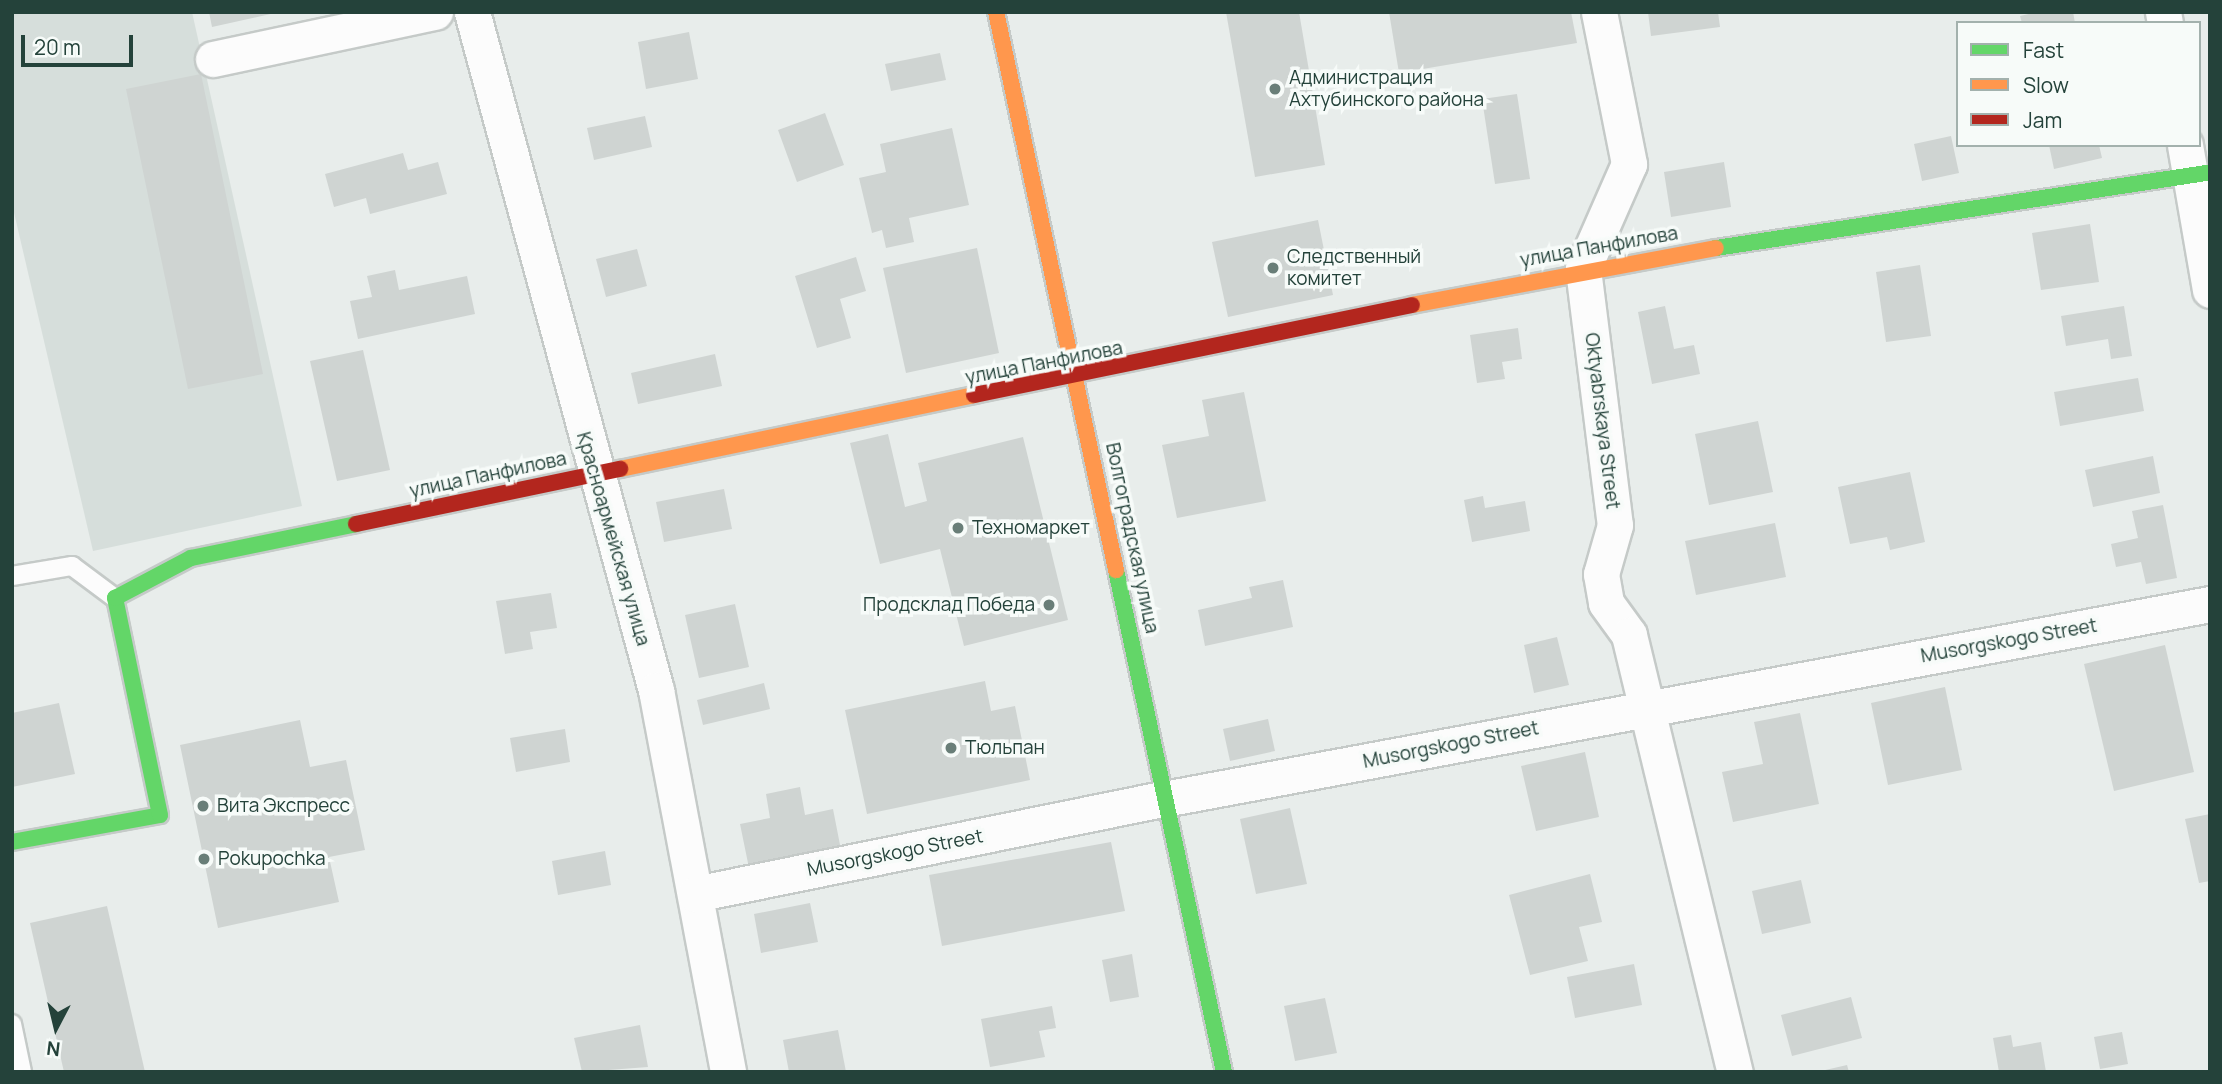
<!DOCTYPE html>
<meta charset="utf-8">
<style>
body{margin:0}
#map{position:relative;width:2222px;height:1084px;overflow:hidden;background:#e8edeb;font-family:Manrope,sans-serif}
div>[style]{position:absolute}
[style*='--x']{left:calc(var(--x)*1px);top:calc(var(--y)*1px);width:calc(var(--w)*1px);rotate:calc(var(--a)*1deg)}
.built>*{inset:0;background:#d6dedb}
.building>*{inset:0;background:#cfd4d2}
.roads{filter:drop-shadow(2px 0 #c5cac8) drop-shadow(-2px 0 #c5cac8) drop-shadow(0 2px #c5cac8) drop-shadow(0 -2px #c5cac8)}
.lane>*{height:18px;margin:-9px;padding:0 9px;transform-origin:9px;border-radius:9px;background:#fcfcfc}
.street>*{height:35px;margin:-17.5px;padding:0 17.5px;transform-origin:17.5px;border-radius:17.5px;background:#fcfcfc}
.fast>*{height:16px;margin:-8px;padding:0 8px;transform-origin:8px;border-radius:8px;background:#63d668}
.slow>*{height:16px;margin:-8px;padding:0 8px;transform-origin:8px;border-radius:8px;background:#ff974d}
.jam>*{height:16px;margin:-8px;padding:0 8px;transform-origin:8px;border-radius:8px;background:#b3261e}
.dots>*{width:19px;height:19px;translate:-50% -50%;box-sizing:border-box;border:4px solid #f7fbf9;border-radius:50%}
span{translate:-50% -50%;white-space:nowrap;text-align:center;line-height:1.15;-webkit-text-stroke:7px #f7fbf9;paint-order:stroke}
.poi-label{font-size:19px;color:#24423a}
.left{translate:0 -50%;text-align:left}
.right{translate:-100% -50%;text-align:right}
.street-label{font-size:19px;color:#24423a}
.frame{position:absolute;inset:0;border:14px solid #24423a;pointer-events:none}
.legend{position:absolute;left:1956px;top:21px;width:245px;height:126px;box-sizing:border-box;background:#f7fbf9;border:2px solid #a3b1ad;margin:0;padding:9px 12px;list-style:none;font-size:21px;color:#24423a}
.legend li{display:flex;align-items:center;gap:14px;height:35px}
.legend b{width:35px;border:2px solid #a3b1ad}
.north{position:absolute;left:21px;top:993px;width:70px;height:70px;-webkit-text-stroke:5px #f7fbf9;paint-order:stroke;rotate:187deg;font-size:19px;font-weight:700;line-height:28px;text-align:center;color:#24423a}
.north::after{content:'';display:block;margin:auto;width:24px;height:32px;background:#24423a;clip-path:polygon(50% 0,100% 100%,50% 72%,0 100%)}
.scale{position:absolute;left:21px;top:35px;width:112px;height:32px;box-sizing:border-box;border:4px solid #24423a;border-top:0;padding-left:9px;font-size:21px;line-height:24px;white-space:nowrap;color:#24423a;-webkit-text-stroke:5px #f7fbf9;paint-order:stroke}
</style>
<div id="map">
<div class="built">
<div style="clip-path:polygon(12px 12px,192px 12px,302px 506px,93px 551px,12px 204px)"></div>
</div>
<div class="building">
<div style="clip-path:polygon(209px 12px,275px 12px,275px 13px,212px 27px)"></div>
<div style="clip-path:polygon(1226px 12px,1299px 12px,1325px 165px,1255px 177px)"></div>
<div style="clip-path:polygon(1389px 12px,1571px 12px,1577px 43px,1399px 73px)"></div>
<div style="clip-path:polygon(1648px 12px,1718px 12px,1720px 27px,1651px 36px)"></div>
<div style="clip-path:polygon(2037px 12px,2073px 12px,2075px 23px,2022px 23px,2020px 16px)"></div>
<div style="clip-path:polygon(689px 32px,698px 79px,646px 89px,638px 42px)"></div>
<div style="clip-path:polygon(940px 53px,946px 80px,891px 91px,885px 64px)"></div>
<div style="clip-path:polygon(201px 74px,263px 374px,188px 389px,126px 89px)"></div>
<div style="clip-path:polygon(1517px 94px,1530px 179px,1495px 184px,1482px 99px)"></div>
<div style="clip-path:polygon(825px 113px,844px 165px,797px 182px,778px 130px)"></div>
<div style="clip-path:polygon(645px 116px,652px 147px,594px 160px,587px 128px)"></div>
<div style="clip-path:polygon(952px 128px,969px 205px,909px 218px,914px 242px,886px 248px,882px 230px,872px 233px,859px 178px,886px 172px,880px 144px)"></div>
<div style="clip-path:polygon(1951px 136px,1959px 173px,1922px 181px,1914px 144px)"></div>
<div style="clip-path:polygon(2049px 145px,2099px 145px,2102px 158px,2054px 169px)"></div>
<div style="clip-path:polygon(403px 153px,408px 170px,438px 162px,447px 194px,370px 214px,366px 198px,334px 207px,325px 174px)"></div>
<div style="clip-path:polygon(1724px 162px,1731px 207px,1671px 217px,1664px 172px)"></div>
<div style="clip-path:polygon(1318px 220px,1333px 295px,1228px 317px,1212px 242px)"></div>
<div style="clip-path:polygon(2090px 224px,2099px 282px,2041px 290px,2032px 233px)"></div>
<div style="clip-path:polygon(977px 248px,999px 353px,906px 373px,883px 268px)"></div>
<div style="clip-path:polygon(637px 249px,647px 286px,606px 297px,596px 259px)"></div>
<div style="clip-path:polygon(856px 257px,866px 291px,840px 299px,851px 338px,817px 348px,795px 276px)"></div>
<div style="clip-path:polygon(1920px 265px,1931px 336px,1886px 342px,1876px 272px)"></div>
<div style="clip-path:polygon(395px 270px,399px 290px,467px 276px,475px 314px,358px 339px,350px 301px,372px 297px,367px 276px)"></div>
<div style="clip-path:polygon(1665px 306px,1674px 349px,1694px 345px,1700px 374px,1652px 384px,1638px 312px)"></div>
<div style="clip-path:polygon(2124px 306px,2132px 356px,2111px 359px,2108px 339px,2066px 346px,2061px 316px)"></div>
<div style="clip-path:polygon(1518px 328px,1522px 359px,1502px 362px,1505px 379px,1477px 383px,1470px 335px)"></div>
<div style="clip-path:polygon(363px 350px,390px 470px,337px 481px,310px 361px)"></div>
<div style="clip-path:polygon(715px 354px,722px 386px,638px 404px,631px 373px)"></div>
<div style="clip-path:polygon(2138px 378px,2144px 411px,2060px 426px,2054px 392px)"></div>
<div style="clip-path:polygon(1244px 392px,1266px 501px,1177px 518px,1162px 445px,1209px 436px,1202px 400px)"></div>
<div style="clip-path:polygon(1758px 421px,1773px 492px,1709px 505px,1695px 434px)"></div>
<div style="clip-path:polygon(888px 434px,905px 507px,927px 501px,918px 463px,1023px 437px,1068px 620px,964px 646px,940px 549px,880px 564px,850px 443px)"></div>
<div style="clip-path:polygon(2153px 456px,2160px 493px,2093px 507px,2085px 470px)"></div>
<div style="clip-path:polygon(1910px 472px,1925px 542px,1890px 550px,1887px 537px,1850px 544px,1838px 487px)"></div>
<div style="clip-path:polygon(724px 489px,732px 529px,664px 542px,656px 502px)"></div>
<div style="clip-path:polygon(1483px 496px,1485px 508px,1525px 501px,1530px 531px,1472px 542px,1464px 500px)"></div>
<div style="clip-path:polygon(2163px 505px,2177px 578px,2146px 584px,2141px 562px,2116px 567px,2111px 544px,2138px 538px,2132px 511px)"></div>
<div style="clip-path:polygon(1775px 523px,1786px 577px,1696px 595px,1685px 541px)"></div>
<div style="clip-path:polygon(1283px 580px,1293px 627px,1205px 646px,1198px 610px,1252px 598px,1249px 587px)"></div>
<div style="clip-path:polygon(551px 593px,557px 628px,530px 632px,533px 649px,505px 654px,496px 601px)"></div>
<div style="clip-path:polygon(735px 604px,749px 667px,699px 678px,685px 615px)"></div>
<div style="clip-path:polygon(1557px 637px,1569px 685px,1534px 693px,1524px 645px)"></div>
<div style="clip-path:polygon(2165px 645px,2194px 772px,2114px 791px,2084px 664px)"></div>
<div style="clip-path:polygon(985px 681px,991px 711px,1015px 706px,1030px 780px,867px 814px,845px 710px)"></div>
<div style="clip-path:polygon(764px 683px,770px 709px,703px 725px,697px 700px)"></div>
<div style="clip-path:polygon(1945px 687px,1962px 770px,1888px 785px,1871px 703px)"></div>
<div style="clip-path:polygon(59px 703px,75px 774px,12px 787px,12px 713px)"></div>
<div style="clip-path:polygon(1800px 713px,1819px 804px,1733px 822px,1722px 772px,1763px 764px,1754px 722px)"></div>
<div style="clip-path:polygon(1268px 719px,1275px 751px,1230px 761px,1223px 729px)"></div>
<div style="clip-path:polygon(300px 720px,310px 767px,346px 760px,365px 850px,329px 857px,339px 902px,218px 928px,180px 745px)"></div>
<div style="clip-path:polygon(565px 729px,570px 762px,516px 772px,510px 738px)"></div>
<div style="clip-path:polygon(1585px 752px,1599px 817px,1536px 831px,1521px 766px)"></div>
<div style="clip-path:polygon(800px 787px,805px 815px,833px 809px,841px 850px,749px 868px,740px 824px,770px 818px,766px 794px)"></div>
<div style="clip-path:polygon(1290px 808px,1307px 884px,1256px 894px,1240px 819px)"></div>
<div style="clip-path:polygon(2210px 814px,2210px 881px,2199px 883px,2185px 819px)"></div>
<div style="clip-path:polygon(1111px 842px,1125px 911px,942px 946px,929px 875px)"></div>
<div style="clip-path:polygon(605px 851px,611px 885px,558px 895px,552px 861px)"></div>
<div style="clip-path:polygon(1590px 874px,1602px 922px,1579px 927px,1588px 961px,1530px 975px,1509px 895px)"></div>
<div style="clip-path:polygon(1801px 880px,1811px 923px,1762px 934px,1752px 891px)"></div>
<div style="clip-path:polygon(810px 903px,818px 942px,761px 953px,754px 914px)"></div>
<div style="clip-path:polygon(107px 906px,145px 1072px,64px 1072px,30px 923px)"></div>
<div style="clip-path:polygon(1132px 954px,1139px 997px,1110px 1002px,1102px 960px)"></div>
<div style="clip-path:polygon(1634px 964px,1642px 1005px,1575px 1018px,1567px 977px)"></div>
<div style="clip-path:polygon(1851px 997px,1862px 1038px,1792px 1056px,1781px 1015px)"></div>
<div style="clip-path:polygon(1325px 998px,1337px 1053px,1295px 1061px,1284px 1006px)"></div>
<div style="clip-path:polygon(1052px 1006px,1056px 1028px,1039px 1031px,1045px 1057px,990px 1067px,981px 1019px)"></div>
<div style="clip-path:polygon(640px 1025px,648px 1067px,582px 1072px,574px 1038px)"></div>
<div style="clip-path:polygon(838px 1030px,846px 1072px,789px 1072px,783px 1040px)"></div>
<div style="clip-path:polygon(2122px 1032px,2128px 1064px,2100px 1069px,2094px 1037px)"></div>
<div style="clip-path:polygon(2011px 1035px,2013px 1047px,2041px 1042px,2046px 1072px,1999px 1072px,1993px 1038px)"></div>
<div style="clip-path:polygon(1847px 1065px,1849px 1072px,1821px 1072px,1821px 1071px)"></div>
</div>
<div class="roads">
<div class="lane">
<div style="--x:12;--y:576;--w:61;--a:-9.5"></div>
<div style="--x:72;--y:566;--w:54;--a:36.7"></div>
<div style="--x:12;--y:1024;--w:49;--a:78.2"></div>
</div>
<div class="street">
<div style="--x:472;--y:12;--w:703;--a:74.82"></div>
<div style="--x:656;--y:690;--w:389;--a:79.3"></div>
<div style="--x:1599;--y:12;--w:155;--a:78.8"></div>
<div style="--x:1629;--y:164;--w:115;--a:113.7"></div>
<div style="--x:1583;--y:269;--w:258;--a:82.9"></div>
<div style="--x:1615;--y:525;--w:51;--a:105.9"></div>
<div style="--x:1601;--y:574;--w:29;--a:80"></div>
<div style="--x:1606;--y:603;--w:39;--a:54"></div>
<div style="--x:1629;--y:635;--w:450;--a:76.4"></div>
<div style="--x:2163;--y:12;--w:11;--a:80"></div>
<div style="--x:213;--y:59;--w:227;--a:-12"></div>
<div style="--x:2185;--y:145;--w:147;--a:80.2"></div>
<div style="--x:695;--y:894;--w:479;--a:-11.5"></div>
<div style="--x:1164;--y:799;--w:1064;--a:-10.56"></div>
</div>
<div class="fast">
<div style="--x:1716;--y:248;--w:500;--a:-8.7"></div>
<div style="--x:1116;--y:570;--w:513;--a:77.86"></div>
<div style="--x:12;--y:842;--w:150;--a:-10.3"></div>
<div style="--x:160;--y:815;--w:222;--a:-101.7"></div>
<div style="--x:115;--y:598;--w:86;--a:-27.8"></div>
<div style="--x:191;--y:558;--w:168;--a:-11.6"></div>
</div>
<div class="slow">
<div style="--x:996;--y:12;--w:571;--a:77.86"></div>
<div style="--x:1412;--y:305;--w:309;--a:-10.6"></div>
<div style="--x:620;--y:469;--w:362;--a:-11.8"></div>
</div>
<div class="jam">
<div style="--x:974;--y:395;--w:447;--a:-11.6"></div>
<div style="--x:356;--y:524;--w:270;--a:-11.8"></div>
</div>
</div>
<div class="dots">
<div style="left:1275px;top:89px;background:#697e78"></div>
<div style="left:1273px;top:268px;background:#697e78"></div>
<div style="left:958px;top:528px;background:#697e78"></div>
<div style="left:1049px;top:605px;background:#697e78"></div>
<div style="left:951px;top:748px;background:#697e78"></div>
<div style="left:203px;top:806px;background:#697e78"></div>
<div style="left:204px;top:859px;background:#697e78"></div>
</div>
<div class="poi-label">
<span class="left" style="left:1289px;top:89px">Администрация<br>Ахтубинского района</span>
<span class="left" style="left:1287px;top:268px">Следственный<br>комитет</span>
<span class="left" style="left:972px;top:528px">Техномаркет</span>
<span class="right" style="left:1035px;top:605px">Продсклад Победа</span>
<span class="left" style="left:965px;top:748px">Тюльпан</span>
<span class="left" style="left:217px;top:806px">Вита Экспресс</span>
<span class="left" style="left:218px;top:859px">Pokupochka</span>
</div>
<div class="street-label">
<span style="left:1599px;top:247px;rotate:-10deg">улица Панфилова</span>
<span style="left:1044px;top:363px;rotate:-11deg">улица Панфилова</span>
<span style="left:1602px;top:421px;rotate:83deg">Oktyabrskaya Street</span>
<span style="left:488px;top:475px;rotate:-12deg">улица Панфилова</span>
<span style="left:1132px;top:538px;rotate:78deg">Волгоградская улица</span>
<span style="left:613px;top:539px;rotate:74deg">Красноармейская улица</span>
<span style="left:2009px;top:641px;rotate:-10deg">Musorgskogo Street</span>
<span style="left:1451px;top:745px;rotate:-11deg">Musorgskogo Street</span>
<span style="left:895px;top:853px;rotate:-11deg">Musorgskogo Street</span>
</div>
<div class="frame"></div>
<ul class="legend">
<li><b style="height:9px;background:#63d668"></b>Fast</li>
<li><b style="height:9px;background:#ff974d"></b>Slow</li>
<li><b style="height:9px;background:#b3261e"></b>Jam</li>
</ul>
<div class="north">N</div>
<div class="scale">20 m</div>
</div>
